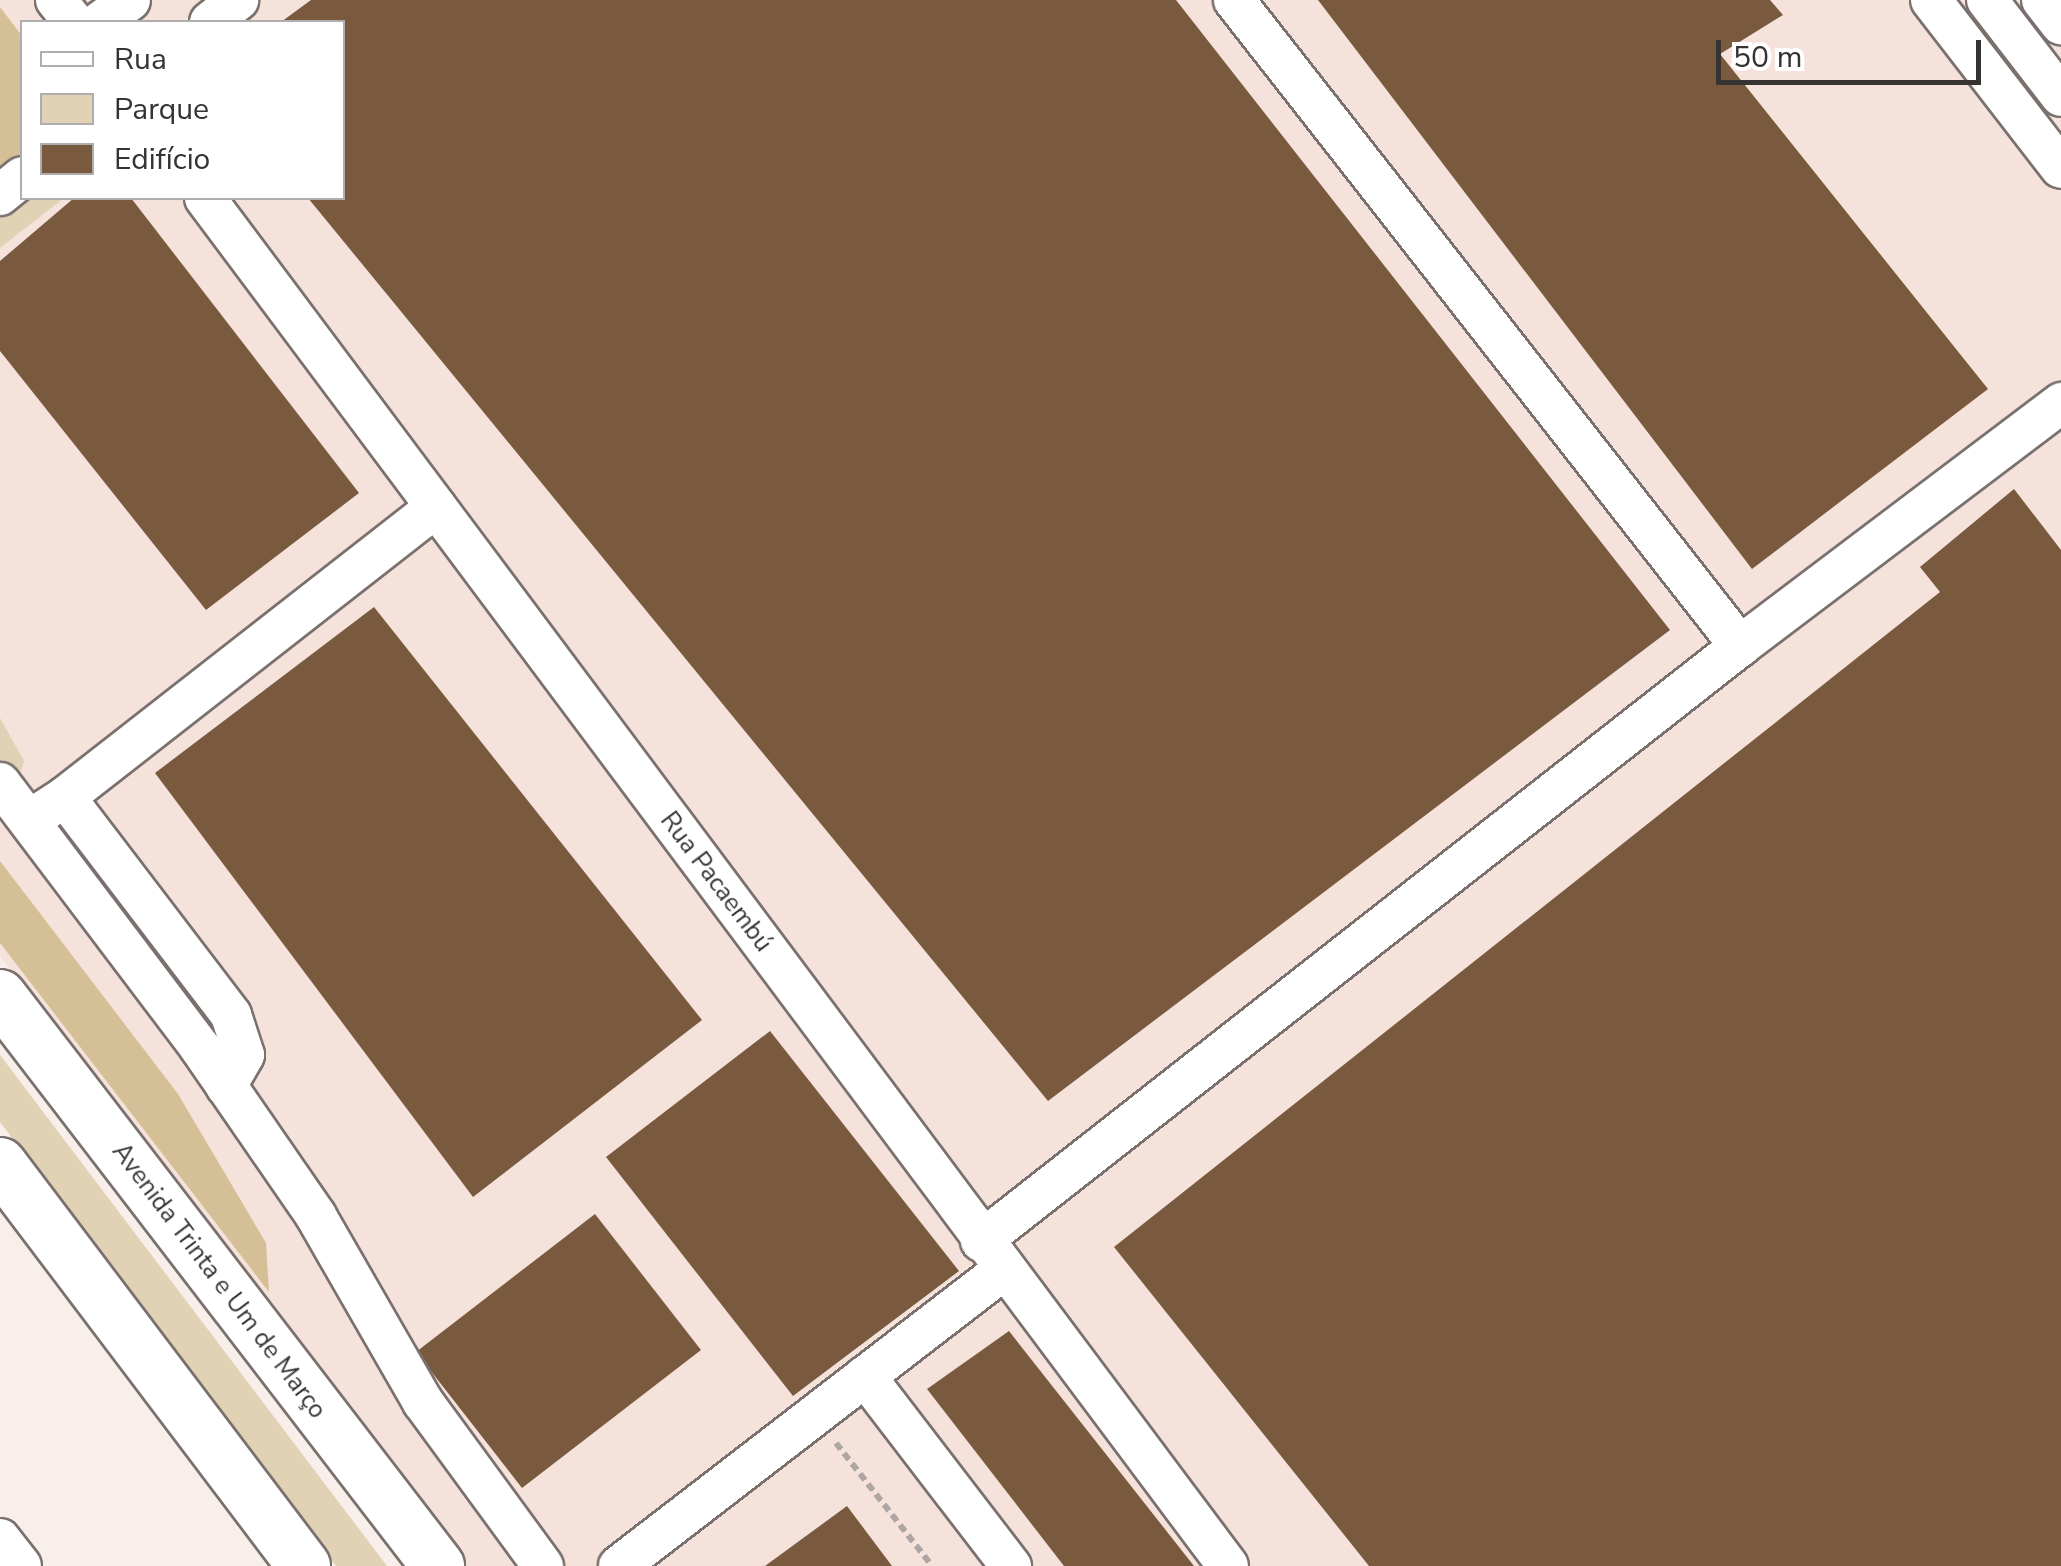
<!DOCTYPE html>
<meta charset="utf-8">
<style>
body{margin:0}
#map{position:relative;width:2061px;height:1566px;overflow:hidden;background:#f8eeea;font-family:"Nunito Sans",sans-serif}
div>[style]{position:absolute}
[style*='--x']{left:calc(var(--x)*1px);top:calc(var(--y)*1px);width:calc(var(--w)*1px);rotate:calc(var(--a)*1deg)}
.built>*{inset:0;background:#f5e2db}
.green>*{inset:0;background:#e1d1b5}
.forest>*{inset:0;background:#d5bf97}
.building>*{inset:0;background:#7a5a3e}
.path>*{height:6px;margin-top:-3px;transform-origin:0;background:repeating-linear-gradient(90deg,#ada6a3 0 8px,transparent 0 13px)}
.roads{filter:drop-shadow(2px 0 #7a716e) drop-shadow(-2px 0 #7a716e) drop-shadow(0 2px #7a716e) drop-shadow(0 -2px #7a716e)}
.minor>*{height:40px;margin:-20px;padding:0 20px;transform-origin:20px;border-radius:20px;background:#fff}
.major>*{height:52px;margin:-26px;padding:0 26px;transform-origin:26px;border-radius:26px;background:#fff}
span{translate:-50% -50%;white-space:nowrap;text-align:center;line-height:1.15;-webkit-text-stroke:10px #fff;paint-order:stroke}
.street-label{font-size:25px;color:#373331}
.legend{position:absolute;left:20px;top:20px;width:325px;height:180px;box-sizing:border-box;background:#fff;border:2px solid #afadad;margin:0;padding:12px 18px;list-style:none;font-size:30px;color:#373331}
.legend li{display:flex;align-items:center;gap:20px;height:50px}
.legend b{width:50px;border:2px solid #afadad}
.scale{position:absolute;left:1716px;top:40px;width:265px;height:45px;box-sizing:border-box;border:5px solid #373331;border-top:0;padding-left:12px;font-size:30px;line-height:35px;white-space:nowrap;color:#373331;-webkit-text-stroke:8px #fff;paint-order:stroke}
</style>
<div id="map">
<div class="built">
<div style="clip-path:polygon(evenodd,0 0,2036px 0,2061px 33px,2061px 1566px,467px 1566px,0 956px,0 0,22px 22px,342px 22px,342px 198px,22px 198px,22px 22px)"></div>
</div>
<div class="green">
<div style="clip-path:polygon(22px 198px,64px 198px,0 248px,0 208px)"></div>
<div style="clip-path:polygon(0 718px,24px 761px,19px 778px,0 771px)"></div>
<div style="clip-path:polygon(0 1055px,387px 1566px,336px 1566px,0 1122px)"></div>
</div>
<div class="forest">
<div style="clip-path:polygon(0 7px,22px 36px,22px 153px,0 169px)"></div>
<div style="clip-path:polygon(0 861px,178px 1094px,266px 1243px,269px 1292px,0 943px)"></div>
</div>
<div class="building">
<div style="clip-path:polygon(311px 0,1176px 0,1670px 630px,1048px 1101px,308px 198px,342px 198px,342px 22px,281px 22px)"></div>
<div style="clip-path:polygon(1318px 0,1770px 0,1783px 15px,1720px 54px,1988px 389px,1752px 569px)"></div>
<div style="clip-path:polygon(74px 198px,131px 198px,359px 493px,206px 610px,0 351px,0 261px)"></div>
<div style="clip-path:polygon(2014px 489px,2061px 550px,2061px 1566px,1369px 1566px,1114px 1247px,1940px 592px,1920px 567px)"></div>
<div style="clip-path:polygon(374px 607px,702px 1020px,473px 1197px,155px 773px)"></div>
<div style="clip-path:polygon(770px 1031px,959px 1271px,793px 1396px,606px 1157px)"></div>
<div style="clip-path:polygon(595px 1214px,701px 1350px,522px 1488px,416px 1352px)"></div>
<div style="clip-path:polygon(1009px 1331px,1194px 1566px,1064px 1566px,927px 1389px)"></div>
<div style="clip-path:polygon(847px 1506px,892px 1566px,765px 1566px)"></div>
</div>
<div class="path">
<div style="--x:836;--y:1443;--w:156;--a:52"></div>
</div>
<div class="roads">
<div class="minor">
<div style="--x:56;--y:0;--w:28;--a:51"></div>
<div style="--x:1234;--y:0;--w:821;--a:51.93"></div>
<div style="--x:1740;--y:646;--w:403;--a:-37.1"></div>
<div style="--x:1931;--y:0;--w:212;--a:52.3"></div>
<div style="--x:1987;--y:0;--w:121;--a:52.4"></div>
<div style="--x:2042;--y:0;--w:31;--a:52"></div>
<div style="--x:100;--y:22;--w:37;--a:-36"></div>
<div style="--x:210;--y:22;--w:36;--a:-38"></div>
<div style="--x:0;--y:195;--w:28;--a:-39"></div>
<div style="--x:205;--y:198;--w:1708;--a:53.21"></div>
<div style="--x:0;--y:783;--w:333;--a:52.9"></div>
<div style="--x:201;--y:1049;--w:203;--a:55.4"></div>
<div style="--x:316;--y:1216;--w:215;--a:60.1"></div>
<div style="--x:423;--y:1402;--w:203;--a:53.8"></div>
<div style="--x:65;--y:797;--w:471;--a:-38"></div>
<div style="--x:45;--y:810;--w:24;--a:-33"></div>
<div style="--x:65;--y:797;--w:274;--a:52.7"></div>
<div style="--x:231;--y:1015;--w:42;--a:72"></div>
<div style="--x:244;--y:1055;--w:36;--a:120"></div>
<div style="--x:981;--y:1241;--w:964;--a:-38.09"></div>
<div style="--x:865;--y:1376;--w:240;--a:52.5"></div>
<div style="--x:0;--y:1539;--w:34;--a:52"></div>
<div style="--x:619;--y:1566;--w:483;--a:-37.6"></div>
</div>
<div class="major">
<div style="--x:0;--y:996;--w:719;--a:52.46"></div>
<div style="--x:0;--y:1164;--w:504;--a:52.9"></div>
</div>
</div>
<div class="street-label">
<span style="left:716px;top:882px;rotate:53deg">Rua Pacaembú</span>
<span style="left:219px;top:1281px;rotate:53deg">Avenida Trinta e Um de Março</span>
</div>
<ul class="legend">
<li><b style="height:12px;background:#fff"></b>Rua</li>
<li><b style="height:28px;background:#e1d1b5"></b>Parque</li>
<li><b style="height:28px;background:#7a5a3e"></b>Edifício</li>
</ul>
<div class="scale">50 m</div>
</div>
